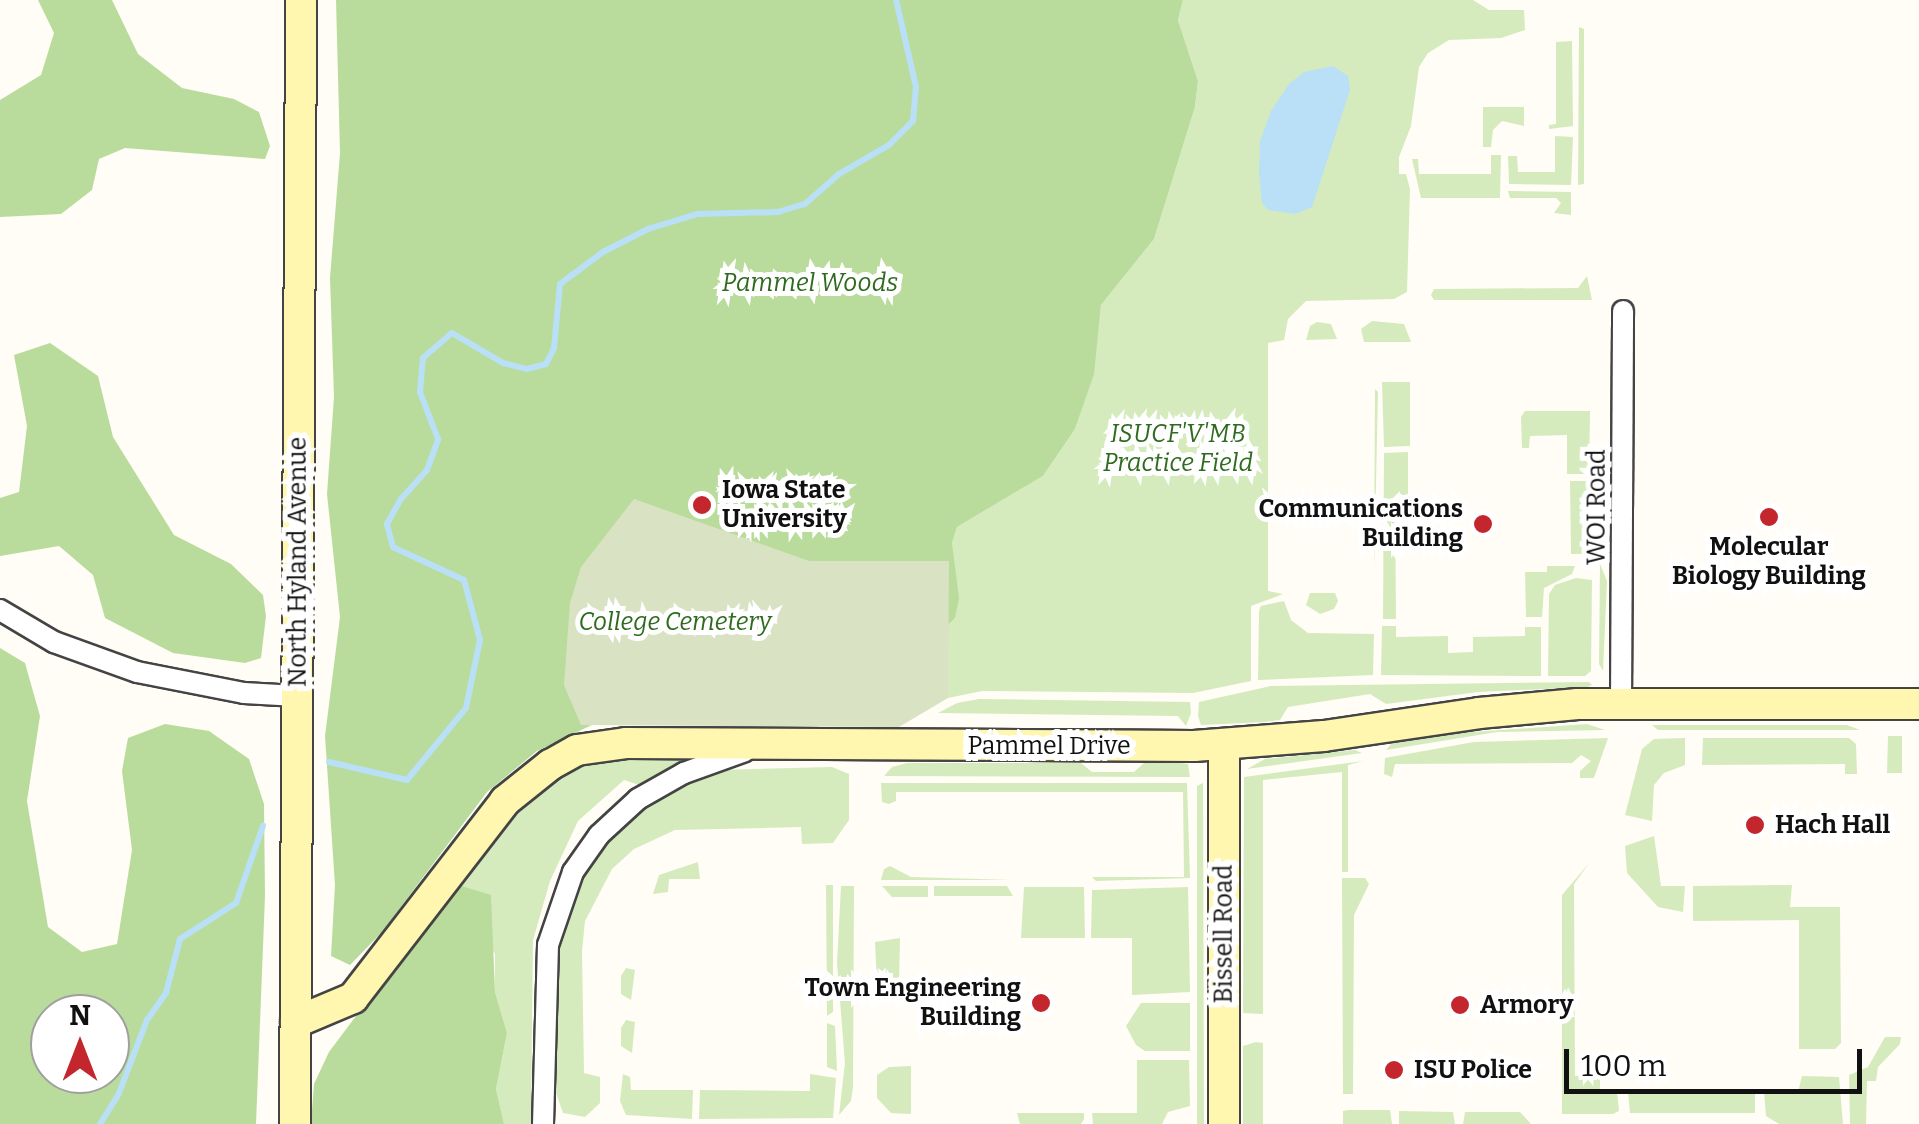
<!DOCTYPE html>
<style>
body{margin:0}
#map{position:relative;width:1919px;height:1124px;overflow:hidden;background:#fffdf5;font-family:Bitter,serif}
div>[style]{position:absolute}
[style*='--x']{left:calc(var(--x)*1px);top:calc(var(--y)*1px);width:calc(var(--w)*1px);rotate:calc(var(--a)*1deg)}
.green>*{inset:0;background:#d5ebbd}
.forest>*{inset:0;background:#b9dc9c}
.cemetery>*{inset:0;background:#d9e3c4}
.water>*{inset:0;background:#b9e0f7}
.stream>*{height:6px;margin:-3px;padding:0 3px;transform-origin:3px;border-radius:3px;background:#b9e0f7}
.roads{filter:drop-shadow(2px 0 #444) drop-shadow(-2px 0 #444) drop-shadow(0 2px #444) drop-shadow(0 -2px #444)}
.street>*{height:20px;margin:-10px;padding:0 10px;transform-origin:10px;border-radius:10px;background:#fff}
.secondary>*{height:30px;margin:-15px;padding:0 15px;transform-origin:15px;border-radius:15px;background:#fff6b0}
.dots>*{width:28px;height:28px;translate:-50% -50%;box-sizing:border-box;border:5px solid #fff;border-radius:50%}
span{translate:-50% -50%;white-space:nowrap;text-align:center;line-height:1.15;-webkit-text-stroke:10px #fff;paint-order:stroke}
.park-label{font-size:25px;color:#2f6b1f;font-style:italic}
.poi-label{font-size:25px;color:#111;font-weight:700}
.left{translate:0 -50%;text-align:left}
.right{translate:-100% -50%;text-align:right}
.street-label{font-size:25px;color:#111}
.north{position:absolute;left:30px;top:994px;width:100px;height:100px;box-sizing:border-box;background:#fff;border:2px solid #a0a0a0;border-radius:50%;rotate:0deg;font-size:28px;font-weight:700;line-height:40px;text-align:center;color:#111}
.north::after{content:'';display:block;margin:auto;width:35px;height:45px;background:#c4262e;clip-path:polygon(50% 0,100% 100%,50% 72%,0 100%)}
.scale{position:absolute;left:1564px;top:1049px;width:298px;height:45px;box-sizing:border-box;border:5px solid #111;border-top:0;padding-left:12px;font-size:30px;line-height:35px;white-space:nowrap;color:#111;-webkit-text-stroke:8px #fff;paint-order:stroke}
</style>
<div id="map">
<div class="green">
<div style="clip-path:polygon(1183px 0,1473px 0,1489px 10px,1524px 10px,1525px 30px,1501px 38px,1449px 40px,1428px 53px,1419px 67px,1411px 126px,1399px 157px,1399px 174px,1406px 174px,1410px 189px,1407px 292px,1394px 299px,1306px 301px,1288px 319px,1284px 340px,1268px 343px,1268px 591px,1283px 594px,1251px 606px,1251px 681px,1193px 693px,982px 691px,948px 698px,948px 625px,955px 618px,952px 543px,957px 527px,1043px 476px,1075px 429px,1093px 374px,1101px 305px,1154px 239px,1195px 107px,1198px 81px,1178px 20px)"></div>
<div style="clip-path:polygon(1579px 27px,1584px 29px,1584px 184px,1578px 185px)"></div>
<div style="clip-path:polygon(1572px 41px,1573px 126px,1549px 129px,1549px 125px,1556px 124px,1556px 42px)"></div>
<div style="clip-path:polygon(1483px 107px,1524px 107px,1524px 126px,1502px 121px,1493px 130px,1491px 147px,1483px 147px)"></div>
<div style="clip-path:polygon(1555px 136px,1573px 137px,1571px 185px,1509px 184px,1508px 156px,1517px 156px,1518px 172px,1555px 172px)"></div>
<div style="clip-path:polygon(1491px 155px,1501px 155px,1500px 198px,1421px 198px,1412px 159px,1418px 159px,1419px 174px,1491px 174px)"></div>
<div style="clip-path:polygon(1508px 191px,1571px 192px,1571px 215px,1554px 213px,1561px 203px,1556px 198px,1510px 198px)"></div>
<div style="clip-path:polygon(1587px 276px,1592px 300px,1434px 300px,1431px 295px,1434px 289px,1578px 288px)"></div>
<div style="clip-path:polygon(1372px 321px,1404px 324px,1411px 342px,1364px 342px,1361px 329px)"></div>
<div style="clip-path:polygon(1317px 322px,1331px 324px,1337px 339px,1306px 340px,1310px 326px)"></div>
<div style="clip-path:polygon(1382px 382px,1410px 382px,1410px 446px,1384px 447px)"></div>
<div style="clip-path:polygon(1375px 389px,1378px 392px,1374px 573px)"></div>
<div style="clip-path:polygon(1525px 411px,1590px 411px,1589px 474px,1567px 474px,1567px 435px,1530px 436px,1529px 448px,1522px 448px,1521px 417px)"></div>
<div style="clip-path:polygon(1408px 452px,1408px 495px,1395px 496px,1396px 619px,1383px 619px,1384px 453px)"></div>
<div style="clip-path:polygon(1570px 481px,1587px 481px,1592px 486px,1592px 550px,1587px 554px,1571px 554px)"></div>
<div style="clip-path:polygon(1600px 564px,1607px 581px,1603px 671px,1599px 664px)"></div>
<div style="clip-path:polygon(1547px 566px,1575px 566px,1572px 574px,1544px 588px,1542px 617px,1526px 617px,1525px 572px,1547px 572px)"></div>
<div style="clip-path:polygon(1576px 578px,1592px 580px,1591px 671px,1585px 676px,1548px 676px,1549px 594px,1555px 585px)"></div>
<div style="clip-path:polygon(1310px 593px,1335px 593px,1338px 601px,1334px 609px,1320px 614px,1306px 605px)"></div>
<div style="clip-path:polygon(1284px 601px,1291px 620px,1308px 633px,1374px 634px,1373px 675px,1258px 680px,1259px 611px,1261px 606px)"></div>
<div style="clip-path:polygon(1382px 626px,1396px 626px,1396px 637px,1448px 636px,1448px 653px,1473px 652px,1473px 637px,1525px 636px,1525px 627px,1541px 627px,1541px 676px,1381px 675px)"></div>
<div style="clip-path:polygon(1589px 682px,1592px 685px,1588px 687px,1478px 692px,1386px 704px,1370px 694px,1288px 707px,1280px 720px,1265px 722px,1201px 725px,1198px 716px,1199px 702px,1271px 686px)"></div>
<div style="clip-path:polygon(979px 699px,1190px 702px,1191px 713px,1186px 726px,1178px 716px,938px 713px,957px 703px)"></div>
<div style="clip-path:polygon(1587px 724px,1605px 730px,1497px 732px,1386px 750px,1392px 743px,1416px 736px)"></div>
<div style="clip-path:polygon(1652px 725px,1847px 725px,1860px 730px,1658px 730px)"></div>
<div style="clip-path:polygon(1888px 736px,1902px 736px,1902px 773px,1887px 773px)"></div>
<div style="clip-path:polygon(1608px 738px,1594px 778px,1580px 778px,1580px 771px,1591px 761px,1581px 755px,1572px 763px,1395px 764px,1392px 777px,1384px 774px,1385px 758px,1474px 742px)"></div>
<div style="clip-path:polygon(1685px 738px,1685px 765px,1664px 773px,1654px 785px,1652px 821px,1625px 815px,1642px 749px,1654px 739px)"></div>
<div style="clip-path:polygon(1703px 738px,1849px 738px,1856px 744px,1857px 774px,1845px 774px,1845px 764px,1702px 765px)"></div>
<div style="clip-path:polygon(1355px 750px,1362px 753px,1247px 769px,1265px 759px)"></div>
<div style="clip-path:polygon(707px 753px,642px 786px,624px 780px,578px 821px,550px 881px,533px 940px,531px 1124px,504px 1124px,496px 1089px,507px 1033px,495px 992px,495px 954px,455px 884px,502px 821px,537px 788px,582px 761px)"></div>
<div style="clip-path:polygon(1363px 761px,1348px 765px,1348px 872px,1342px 872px,1342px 772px,1263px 780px,1263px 1014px,1243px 1013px,1244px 777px)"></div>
<div style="clip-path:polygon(907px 763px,1081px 763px,1092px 772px,1134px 772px,1144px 763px,1181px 763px,1188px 764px,1190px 777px,884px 776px,892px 767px)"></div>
<div style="clip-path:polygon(832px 767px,849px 774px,849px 820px,833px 843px,802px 844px,801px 827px,675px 830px,634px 849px,612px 869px,585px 921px,582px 951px,584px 1073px,600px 1077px,600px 1103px,585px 1117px,563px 1113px,555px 1090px,555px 955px,576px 885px,595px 852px,617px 828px,668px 788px,716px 770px)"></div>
<div style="clip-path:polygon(881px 783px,1187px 783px,1190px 878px,1096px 881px,1092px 877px,1184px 877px,1183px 792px,896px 792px,896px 801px,889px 804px,882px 802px)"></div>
<div style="clip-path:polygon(1203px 783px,1204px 1124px,1197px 1124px,1197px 786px)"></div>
<div style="clip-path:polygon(1654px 836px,1661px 886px,1685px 886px,1683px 912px,1658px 907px,1627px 873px,1625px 846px)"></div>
<div style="clip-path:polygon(698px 862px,700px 879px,669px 879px,668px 892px,653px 894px,659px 875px)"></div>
<div style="clip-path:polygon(1590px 862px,1574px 884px,1575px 1076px,1600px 1077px,1600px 1092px,1617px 1092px,1619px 1111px,1613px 1114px,1562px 1114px,1562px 895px)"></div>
<div style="clip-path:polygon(890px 866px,911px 877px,1012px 880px,881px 880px,884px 869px)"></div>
<div style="clip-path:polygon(1342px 878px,1365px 878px,1369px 884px,1354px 915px,1353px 1094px,1343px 1094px)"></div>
<div style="clip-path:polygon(826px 885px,833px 885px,833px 1012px,827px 1016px)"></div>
<div style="clip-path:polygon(1792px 885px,1790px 907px,1840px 907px,1841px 1043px,1835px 1049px,1799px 1049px,1799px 920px,1693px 921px,1693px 886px)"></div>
<div style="clip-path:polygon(841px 886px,854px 886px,853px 1087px,851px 1101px,839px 1115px,845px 1063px,837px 963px)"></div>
<div style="clip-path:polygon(882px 886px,928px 886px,928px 897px,892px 897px)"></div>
<div style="clip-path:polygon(934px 886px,1007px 886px,1013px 896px,934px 896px)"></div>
<div style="clip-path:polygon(1024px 887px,1084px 887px,1085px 938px,1021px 938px)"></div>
<div style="clip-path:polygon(1188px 887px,1190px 992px,1132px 995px,1132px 938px,1091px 938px,1092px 890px)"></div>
<div style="clip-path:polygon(900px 938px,899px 984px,899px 992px,877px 983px,875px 942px)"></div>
<div style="clip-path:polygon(626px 968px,635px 970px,631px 1000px,621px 994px,621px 976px)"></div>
<div style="clip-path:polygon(1141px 1003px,1190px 1003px,1190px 1051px,1145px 1051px,1136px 1045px,1126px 1026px)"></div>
<div style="clip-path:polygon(626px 1020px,635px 1022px,632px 1053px,621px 1046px,621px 1028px)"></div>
<div style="clip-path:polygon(827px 1023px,835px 1026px,837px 1071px,827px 1067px)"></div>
<div style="clip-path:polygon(1885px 1037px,1901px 1037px,1900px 1044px,1878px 1067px,1876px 1081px,1867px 1081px,1866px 1124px,1850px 1124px,1849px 1075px,1868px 1067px)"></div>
<div style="clip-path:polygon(1256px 1042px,1263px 1043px,1263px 1124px,1243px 1124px,1243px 1046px)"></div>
<div style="clip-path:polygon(1137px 1060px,1189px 1060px,1190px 1106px,1168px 1112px,1162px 1124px,1093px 1124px,1092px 1113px,1137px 1113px)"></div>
<div style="clip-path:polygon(911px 1066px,911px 1114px,891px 1113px,877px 1098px,877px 1075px,889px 1067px)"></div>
<div style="clip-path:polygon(623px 1074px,630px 1077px,631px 1090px,693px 1090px,692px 1119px,626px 1115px,620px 1101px)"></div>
<div style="clip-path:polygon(810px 1074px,836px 1078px,833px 1118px,699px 1119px,700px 1090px,810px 1091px)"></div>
<div style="clip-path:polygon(1802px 1076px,1839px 1077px,1843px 1124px,1779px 1124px,1766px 1116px,1764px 1092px,1798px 1092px)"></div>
<div style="clip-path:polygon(1628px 1092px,1755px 1092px,1755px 1113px,1630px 1113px)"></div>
<div style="clip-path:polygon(1349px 1110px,1390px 1110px,1392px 1124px,1343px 1124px,1343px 1111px)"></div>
<div style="clip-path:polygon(1399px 1111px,1453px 1112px,1455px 1124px,1399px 1124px)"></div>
<div style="clip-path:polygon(1465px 1112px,1520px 1112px,1531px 1124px,1463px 1124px)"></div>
<div style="clip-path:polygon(1017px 1113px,1084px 1113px,1084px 1119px,1081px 1124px,1020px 1124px)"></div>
</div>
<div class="forest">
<div style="clip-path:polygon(38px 0,112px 0,138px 54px,182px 88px,234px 99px,259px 112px,270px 146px,265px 159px,125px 148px,99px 159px,92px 190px,61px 214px,0 217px,0 100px,41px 75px,54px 33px)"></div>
<div style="clip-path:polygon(336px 0,1183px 0,1178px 20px,1198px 81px,1195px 107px,1154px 239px,1101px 305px,1094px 374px,1075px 429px,1043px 476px,957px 527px,952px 543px,959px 598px,955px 618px,948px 625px,613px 715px,537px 751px,487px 792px,382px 932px,350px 965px,331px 956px,335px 885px,325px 736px,340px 617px,327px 494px,334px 397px,330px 278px,340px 153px)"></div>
<div style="clip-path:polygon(50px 343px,98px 376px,113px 437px,174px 535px,231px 564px,263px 595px,266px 616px,261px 658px,245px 663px,173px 653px,105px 618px,93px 575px,59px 546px,0 556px,0 498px,19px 492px,27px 426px,14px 355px)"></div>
<div style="clip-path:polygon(evenodd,0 648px,25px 663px,40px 716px,27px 801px,48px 927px,82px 952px,117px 944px,132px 850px,122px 771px,128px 738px,165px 724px,209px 731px,249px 759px,264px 804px,265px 896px,256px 1124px,0 1124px,0 648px,50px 1014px,110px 1014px,110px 1074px,50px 1074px,50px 1014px)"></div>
<div style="clip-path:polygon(455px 884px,491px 895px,495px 992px,507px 1033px,496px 1089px,504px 1124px,311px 1124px,314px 1084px,329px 1052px)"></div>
</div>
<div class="cemetery">
<div style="clip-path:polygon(634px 499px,809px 561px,949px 561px,948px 698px,899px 727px,581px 725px,564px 685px,570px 603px,581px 567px)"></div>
</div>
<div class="water">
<div style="clip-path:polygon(1333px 66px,1348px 76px,1350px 90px,1312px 207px,1295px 214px,1268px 210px,1262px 203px,1259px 174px,1260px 141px,1271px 111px,1289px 84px,1304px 72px)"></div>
</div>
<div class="stream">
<div style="--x:329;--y:762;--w:80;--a:13"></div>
<div style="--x:407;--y:780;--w:93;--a:-50.7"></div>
<div style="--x:466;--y:708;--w:69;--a:-78.4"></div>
<div style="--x:480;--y:640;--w:62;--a:-104.9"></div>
<div style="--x:464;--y:580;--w:78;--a:-155.1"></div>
<div style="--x:393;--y:547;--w:24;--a:-105"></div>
<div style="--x:387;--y:524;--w:29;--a:-61"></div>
<div style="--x:401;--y:499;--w:39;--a:-48"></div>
<div style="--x:427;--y:470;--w:33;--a:-70"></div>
<div style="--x:438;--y:439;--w:50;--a:-111"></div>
<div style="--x:420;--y:392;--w:34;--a:-85"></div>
<div style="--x:423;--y:358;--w:38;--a:-41"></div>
<div style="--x:452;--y:333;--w:59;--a:30.5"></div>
<div style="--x:503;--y:363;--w:25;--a:14"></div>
<div style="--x:527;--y:369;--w:20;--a:-15"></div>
<div style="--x:546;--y:364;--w:18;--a:-63"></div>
<div style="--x:554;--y:348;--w:64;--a:-84.6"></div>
<div style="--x:560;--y:284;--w:54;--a:-36.7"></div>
<div style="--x:603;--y:252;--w:51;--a:-27.1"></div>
<div style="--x:648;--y:229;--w:51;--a:-17"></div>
<div style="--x:697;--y:214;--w:81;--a:-1.4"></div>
<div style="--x:778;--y:212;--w:28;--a:-17"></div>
<div style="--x:805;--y:204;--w:45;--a:-41.4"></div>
<div style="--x:839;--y:174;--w:58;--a:-30.1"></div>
<div style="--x:889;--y:145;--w:34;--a:-45"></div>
<div style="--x:913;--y:121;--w:34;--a:-85"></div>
<div style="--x:916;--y:87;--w:89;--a:-102.9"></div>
<div style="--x:100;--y:1124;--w:36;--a:-58"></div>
<div style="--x:119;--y:1093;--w:78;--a:-69"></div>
<div style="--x:147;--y:1020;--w:33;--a:-55"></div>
<div style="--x:166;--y:993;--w:56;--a:-75.5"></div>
<div style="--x:180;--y:939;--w:67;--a:-32.7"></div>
<div style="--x:236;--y:903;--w:82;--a:-70.7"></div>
</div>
<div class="roads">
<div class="street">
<div style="--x:0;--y:610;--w:63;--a:30.7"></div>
<div style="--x:54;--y:642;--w:88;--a:19.9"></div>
<div style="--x:137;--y:672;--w:109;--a:11.1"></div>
<div style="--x:244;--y:693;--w:53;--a:3.2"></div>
<div style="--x:1621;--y:704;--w:393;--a:-89.7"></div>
<div style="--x:543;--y:1124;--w:179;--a:-88.4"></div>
<div style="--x:548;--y:945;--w:77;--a:-71.1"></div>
<div style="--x:573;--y:872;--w:45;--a:-54.9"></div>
<div style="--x:599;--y:835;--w:53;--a:-42.7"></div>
<div style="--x:638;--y:799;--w:53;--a:-29.5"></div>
<div style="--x:684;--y:773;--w:65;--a:-19.8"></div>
</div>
<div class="secondary">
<div style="--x:1224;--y:744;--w:380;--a:90"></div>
<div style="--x:296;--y:1022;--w:62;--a:-22.8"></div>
<div style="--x:353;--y:998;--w:249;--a:-52.3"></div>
<div style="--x:505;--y:801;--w:58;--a:-38.7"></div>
<div style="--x:550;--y:765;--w:31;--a:-29"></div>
<div style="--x:577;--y:750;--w:49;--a:-8.1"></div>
<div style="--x:626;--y:743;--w:568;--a:0.3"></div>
<div style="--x:1194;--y:746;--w:130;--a:-4.4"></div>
<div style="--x:1324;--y:736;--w:157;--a:-8.4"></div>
<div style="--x:1479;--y:713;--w:99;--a:-5.2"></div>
<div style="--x:1578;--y:704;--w:341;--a:0"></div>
<div style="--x:295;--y:1124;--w:1124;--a:-89.69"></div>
</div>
</div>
<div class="dots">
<div style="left:702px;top:505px;background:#c4262e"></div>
<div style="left:1769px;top:517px;background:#c4262e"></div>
<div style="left:1483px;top:524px;background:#c4262e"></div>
<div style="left:1755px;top:825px;background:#c4262e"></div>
<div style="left:1041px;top:1003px;background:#c4262e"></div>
<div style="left:1460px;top:1005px;background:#c4262e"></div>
<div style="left:1394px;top:1070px;background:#c4262e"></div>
</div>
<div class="park-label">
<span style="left:810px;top:283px">Pammel Woods</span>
<span style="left:1178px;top:449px">ISUCF'V'MB<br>Practice Field</span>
<span style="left:675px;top:622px">College Cemetery</span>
</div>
<div class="poi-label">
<span class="left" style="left:722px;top:505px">Iowa State<br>University</span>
<span class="right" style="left:1463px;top:524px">Communications<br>Building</span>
<span style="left:1769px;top:562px">Molecular<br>Biology Building</span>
<span class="left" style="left:1775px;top:825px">Hach Hall</span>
<span class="right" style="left:1021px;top:1003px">Town Engineering<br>Building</span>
<span class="left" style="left:1480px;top:1005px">Armory</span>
<span class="left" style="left:1414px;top:1070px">ISU Police</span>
</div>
<div class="street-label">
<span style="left:1597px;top:507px;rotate:-90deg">WOI Road</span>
<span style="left:298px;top:562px;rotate:-90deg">North Hyland Avenue</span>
<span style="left:1049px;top:746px">Pammel Drive</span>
<span style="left:1224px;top:934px;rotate:-90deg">Bissell Road</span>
</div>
<div class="north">N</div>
<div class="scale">100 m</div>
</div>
